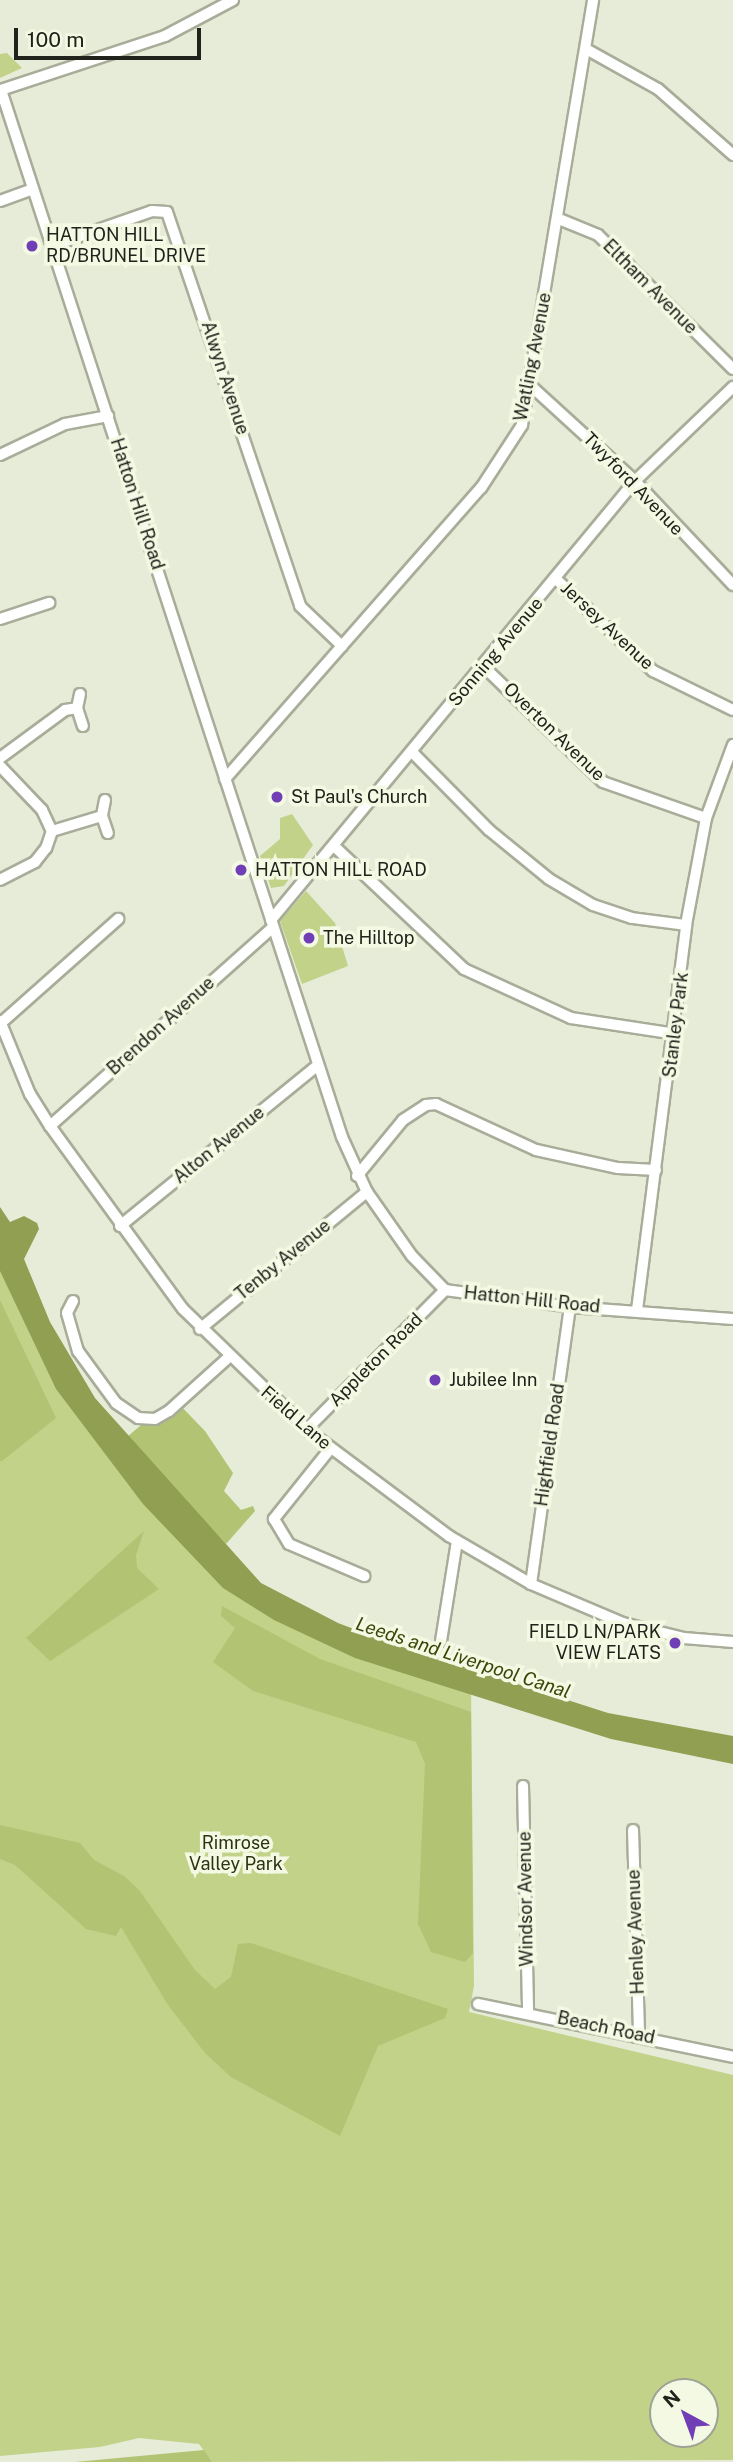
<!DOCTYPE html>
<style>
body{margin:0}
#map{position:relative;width:733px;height:2462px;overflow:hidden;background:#e6ecd7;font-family:"Public Sans",sans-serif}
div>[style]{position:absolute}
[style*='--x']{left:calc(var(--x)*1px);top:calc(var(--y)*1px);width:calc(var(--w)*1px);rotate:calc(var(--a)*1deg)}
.green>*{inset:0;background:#c2d289}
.forest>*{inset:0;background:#b2c373}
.water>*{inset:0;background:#909f51}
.roads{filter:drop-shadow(2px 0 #a8ad99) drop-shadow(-2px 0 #a8ad99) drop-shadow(0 2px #a8ad99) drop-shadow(0 -2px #a8ad99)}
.minor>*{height:10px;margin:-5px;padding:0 5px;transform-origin:5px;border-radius:5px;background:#fff}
.dots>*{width:19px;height:19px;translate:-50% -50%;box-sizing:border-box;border:4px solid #f4f9e4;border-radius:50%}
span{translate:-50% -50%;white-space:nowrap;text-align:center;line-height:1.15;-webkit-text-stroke:7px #f4f9e4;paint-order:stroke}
.poi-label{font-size:18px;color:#20221b}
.left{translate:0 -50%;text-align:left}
.right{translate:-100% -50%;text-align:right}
.street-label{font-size:18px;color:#20221b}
.park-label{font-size:18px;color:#2d3311}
.water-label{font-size:19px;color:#3b4507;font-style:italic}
.north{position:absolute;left:649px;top:2378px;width:70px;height:70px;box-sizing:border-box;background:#f4f9e4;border:2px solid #9fa394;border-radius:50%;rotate:319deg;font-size:19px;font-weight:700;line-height:28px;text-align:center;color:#20221b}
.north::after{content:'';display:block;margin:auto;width:24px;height:32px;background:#703eb5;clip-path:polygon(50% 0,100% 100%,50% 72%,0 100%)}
.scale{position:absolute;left:14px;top:28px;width:187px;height:32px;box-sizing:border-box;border:4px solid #20221b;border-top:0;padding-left:9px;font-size:21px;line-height:24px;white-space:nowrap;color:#20221b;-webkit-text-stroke:5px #f4f9e4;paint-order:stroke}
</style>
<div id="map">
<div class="green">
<div style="clip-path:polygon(7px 53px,22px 68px,0 78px,0 54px)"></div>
<div style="clip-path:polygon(292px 814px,313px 845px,284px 886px,271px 888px,260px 856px,280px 839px,280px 818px)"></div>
<div style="clip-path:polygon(306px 891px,335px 923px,348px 966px,302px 984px,280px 921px)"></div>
<div style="clip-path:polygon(evenodd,0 1236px,57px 1366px,238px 1582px,471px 1683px,474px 1986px,469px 2012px,733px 2075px,733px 2460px,212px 2462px,199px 2444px,139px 2438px,100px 2447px,0 2456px,0 1236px,663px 2392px,705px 2392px,705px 2434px,663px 2434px,663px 2392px)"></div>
</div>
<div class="forest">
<div style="clip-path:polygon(0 1300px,56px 1418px,2px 1461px,0 1461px)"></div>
<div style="clip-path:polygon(173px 1398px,205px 1431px,233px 1473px,224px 1491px,241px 1510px,253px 1506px,255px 1511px,226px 1544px,127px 1437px)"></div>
<div style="clip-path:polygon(144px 1531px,136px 1555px,137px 1568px,159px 1589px,50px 1661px,26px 1638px)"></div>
<div style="clip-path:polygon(222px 1606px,320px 1659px,471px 1712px,473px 1953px,465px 1962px,431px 1952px,418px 1924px,425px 1764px,416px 1742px,253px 1691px,213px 1662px,235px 1628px,221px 1616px)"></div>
<div style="clip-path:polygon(0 1825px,80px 1843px,94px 1860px,124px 1876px,140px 1891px,195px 1970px,215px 1989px,231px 1977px,238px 1944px,251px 1943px,448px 2009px,445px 2018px,378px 2046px,340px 2136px,231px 2077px,205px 2053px,168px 2005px,121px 1927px,116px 1936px,86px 1929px,15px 1865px,0 1859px)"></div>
<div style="clip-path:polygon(204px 2450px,212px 2462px,75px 2462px)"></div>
</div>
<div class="water">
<div style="clip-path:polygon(0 1207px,10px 1222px,24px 1216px,37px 1223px,39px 1229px,24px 1259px,50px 1322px,95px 1398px,261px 1583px,338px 1623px,393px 1644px,608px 1713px,733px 1736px,733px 1764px,611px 1739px,355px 1658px,274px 1620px,223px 1588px,143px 1504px,56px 1389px,0 1271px)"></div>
</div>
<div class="roads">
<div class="minor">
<div style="--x:233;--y:0;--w:77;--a:152.1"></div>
<div style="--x:165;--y:36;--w:173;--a:161.8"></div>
<div style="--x:1;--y:90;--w:1101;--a:71.96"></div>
<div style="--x:342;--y:1137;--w:60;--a:65.6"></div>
<div style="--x:367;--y:1192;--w:78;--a:54.9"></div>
<div style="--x:412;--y:1256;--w:47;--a:45.9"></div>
<div style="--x:445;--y:1290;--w:126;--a:7.7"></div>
<div style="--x:570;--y:1307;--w:163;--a:4.2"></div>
<div style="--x:586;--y:49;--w:82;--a:29.1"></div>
<div style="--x:658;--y:89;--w:100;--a:41.3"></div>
<div style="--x:0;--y:201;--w:33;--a:-20"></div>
<div style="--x:559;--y:219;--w:42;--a:22.3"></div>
<div style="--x:598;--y:235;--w:190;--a:44.8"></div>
<div style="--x:52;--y:246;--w:106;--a:-19.3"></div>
<div style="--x:152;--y:211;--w:15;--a:4"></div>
<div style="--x:167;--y:212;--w:416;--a:71.3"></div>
<div style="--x:300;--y:606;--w:58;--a:43.6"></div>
<div style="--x:531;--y:386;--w:141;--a:42.4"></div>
<div style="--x:635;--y:481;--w:143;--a:46.7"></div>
<div style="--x:0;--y:455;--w:72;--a:-25.5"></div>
<div style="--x:65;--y:424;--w:44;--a:-10.5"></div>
<div style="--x:556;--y:579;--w:134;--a:43.5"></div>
<div style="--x:653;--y:671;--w:89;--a:26"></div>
<div style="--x:0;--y:619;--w:52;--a:-18.1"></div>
<div style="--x:484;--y:667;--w:165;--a:44"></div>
<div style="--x:603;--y:782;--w:109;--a:19.3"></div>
<div style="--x:80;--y:694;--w:14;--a:102"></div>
<div style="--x:77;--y:708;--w:19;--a:72"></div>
<div style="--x:412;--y:752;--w:110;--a:45.4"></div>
<div style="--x:489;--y:830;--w:77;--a:39.2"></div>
<div style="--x:549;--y:879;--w:51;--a:30.6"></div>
<div style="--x:593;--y:905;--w:41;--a:18.4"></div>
<div style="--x:632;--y:918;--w:54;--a:7.4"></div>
<div style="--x:0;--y:758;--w:81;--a:-36.4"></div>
<div style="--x:65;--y:710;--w:12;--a:-9"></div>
<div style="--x:0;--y:766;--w:61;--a:46.3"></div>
<div style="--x:42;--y:810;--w:23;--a:65"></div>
<div style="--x:52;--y:831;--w:18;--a:109"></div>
<div style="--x:46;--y:848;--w:18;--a:128"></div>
<div style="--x:35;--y:862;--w:39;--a:153"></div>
<div style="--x:225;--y:779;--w:388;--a:-48.7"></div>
<div style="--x:481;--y:488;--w:75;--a:-56.9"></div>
<div style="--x:522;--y:425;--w:431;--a:-80.5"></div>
<div style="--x:105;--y:800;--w:16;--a:101"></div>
<div style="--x:102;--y:816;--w:18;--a:71"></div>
<div style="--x:52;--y:831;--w:52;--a:-16.7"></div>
<div style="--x:334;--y:846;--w:179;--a:43.4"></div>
<div style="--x:464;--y:969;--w:118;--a:24.6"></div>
<div style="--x:571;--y:1018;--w:106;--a:8.7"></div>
<div style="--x:271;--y:920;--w:570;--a:-50.34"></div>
<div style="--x:635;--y:481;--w:136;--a:-43.8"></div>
<div style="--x:0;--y:1021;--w:79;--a:67.7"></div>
<div style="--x:30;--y:1094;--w:38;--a:58"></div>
<div style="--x:50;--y:1126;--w:226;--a:54"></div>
<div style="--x:183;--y:1309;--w:177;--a:44.1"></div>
<div style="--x:310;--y:1432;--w:174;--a:36.8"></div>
<div style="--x:449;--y:1536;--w:95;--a:30.3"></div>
<div style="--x:531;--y:1584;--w:100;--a:23"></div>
<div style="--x:623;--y:1623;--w:63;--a:13.8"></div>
<div style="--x:684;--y:1638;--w:49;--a:4.7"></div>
<div style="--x:1;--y:1023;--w:157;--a:-41.6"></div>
<div style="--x:50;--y:1126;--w:299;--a:-41.7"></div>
<div style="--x:357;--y:1176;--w:72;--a:-50.6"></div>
<div style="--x:403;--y:1120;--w:27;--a:-33"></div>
<div style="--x:426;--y:1105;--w:10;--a:-6"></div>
<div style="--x:436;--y:1104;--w:110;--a:24.7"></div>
<div style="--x:536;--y:1150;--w:84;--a:12.4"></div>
<div style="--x:618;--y:1168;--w:38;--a:3"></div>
<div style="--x:120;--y:1226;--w:255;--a:-39.1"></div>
<div style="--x:73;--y:1301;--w:13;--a:117"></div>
<div style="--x:67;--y:1313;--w:40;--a:74"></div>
<div style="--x:78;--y:1351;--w:64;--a:53.8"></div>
<div style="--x:116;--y:1403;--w:27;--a:34"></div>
<div style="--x:138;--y:1418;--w:17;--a:3"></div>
<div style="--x:155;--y:1419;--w:16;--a:-30"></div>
<div style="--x:169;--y:1411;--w:81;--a:-42"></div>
<div style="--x:637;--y:1310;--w:388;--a:-82.7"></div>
<div style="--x:686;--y:925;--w:109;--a:-79.4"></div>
<div style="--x:706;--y:818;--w:78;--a:-69.7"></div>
<div style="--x:200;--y:1329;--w:216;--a:-39.4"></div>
<div style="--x:307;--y:1429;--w:196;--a:-45.2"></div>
<div style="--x:330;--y:1449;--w:90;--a:128.7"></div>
<div style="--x:274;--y:1519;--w:29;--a:59"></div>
<div style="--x:289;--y:1544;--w:82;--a:23.1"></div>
<div style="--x:531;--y:1584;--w:280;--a:-82"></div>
<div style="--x:441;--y:1641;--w:101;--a:-80.9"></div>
<div style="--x:523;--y:1786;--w:226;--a:88.7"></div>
<div style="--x:633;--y:1830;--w:204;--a:88.3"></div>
<div style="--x:478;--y:2004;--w:260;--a:11.7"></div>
</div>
</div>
<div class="dots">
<div style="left:32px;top:246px;background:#703eb5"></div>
<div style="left:277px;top:797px;background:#703eb5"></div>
<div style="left:241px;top:870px;background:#703eb5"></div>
<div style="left:309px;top:938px;background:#703eb5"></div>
<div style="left:435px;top:1380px;background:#703eb5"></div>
<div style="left:675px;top:1643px;background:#703eb5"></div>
</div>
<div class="poi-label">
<span class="left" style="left:46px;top:246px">HATTON HILL<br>RD/BRUNEL DRIVE</span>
<span class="left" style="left:291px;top:797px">St Paul's Church</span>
<span class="left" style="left:255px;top:870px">HATTON HILL ROAD</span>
<span class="left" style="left:323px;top:938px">The Hilltop</span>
<span class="left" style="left:449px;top:1380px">Jubilee Inn</span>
<span class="right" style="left:661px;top:1643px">FIELD LN/PARK<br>VIEW FLATS</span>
</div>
<div class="street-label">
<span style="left:650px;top:287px;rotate:45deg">Eltham Avenue</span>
<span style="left:533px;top:357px;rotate:-79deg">Watling Avenue</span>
<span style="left:225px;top:378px;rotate:72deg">Alwyn Avenue</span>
<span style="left:633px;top:484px;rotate:46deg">Twyford Avenue</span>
<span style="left:137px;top:504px;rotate:72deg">Hatton Hill Road</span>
<span style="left:607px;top:626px;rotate:43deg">Jersey Avenue</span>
<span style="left:496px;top:652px;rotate:-50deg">Sonning Avenue</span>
<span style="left:554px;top:732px;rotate:44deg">Overton Avenue</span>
<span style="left:676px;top:1025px;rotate:-83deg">Stanley Park</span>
<span style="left:161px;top:1026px;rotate:-42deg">Brendon Avenue</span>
<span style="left:219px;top:1145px;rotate:-39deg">Alton Avenue</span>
<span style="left:283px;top:1260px;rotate:-39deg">Tenby Avenue</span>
<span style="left:532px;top:1300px;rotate:6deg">Hatton Hill Road</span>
<span style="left:376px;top:1360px;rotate:-45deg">Appleton Road</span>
<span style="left:296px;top:1418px;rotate:41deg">Field Lane</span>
<span style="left:550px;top:1445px;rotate:-82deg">Highfield Road</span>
<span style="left:526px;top:1899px;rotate:-91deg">Windsor Avenue</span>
<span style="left:636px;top:1932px;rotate:-92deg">Henley Avenue</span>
<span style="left:606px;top:2028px;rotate:12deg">Beach Road</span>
</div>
<div class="park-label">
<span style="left:236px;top:1854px">Rimrose<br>Valley Park</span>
</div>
<div class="water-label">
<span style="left:463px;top:1658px;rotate:18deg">Leeds and Liverpool Canal</span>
</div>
<div class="north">N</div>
<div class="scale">100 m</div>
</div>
